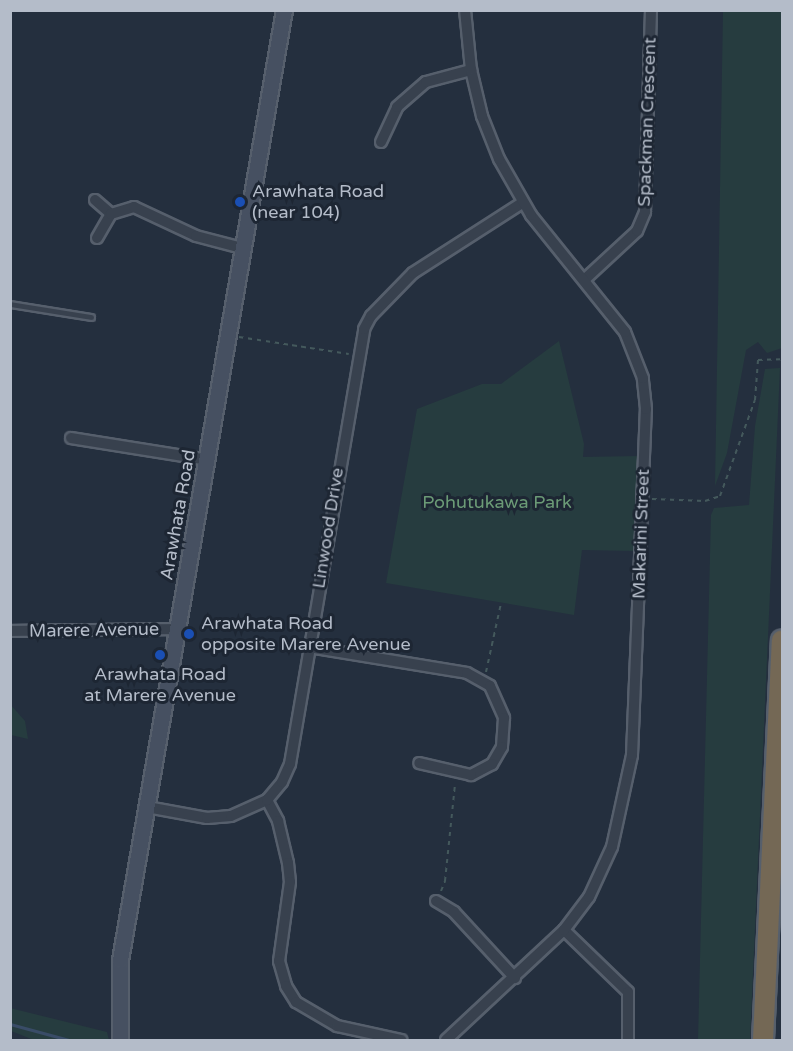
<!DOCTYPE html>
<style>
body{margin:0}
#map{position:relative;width:793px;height:1051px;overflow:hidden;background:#242f3e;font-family:"Varela Round",sans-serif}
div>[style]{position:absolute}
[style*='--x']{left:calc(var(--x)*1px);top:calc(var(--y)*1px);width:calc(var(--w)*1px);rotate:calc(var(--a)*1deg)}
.green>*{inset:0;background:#263c3f}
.stream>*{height:3px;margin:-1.5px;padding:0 1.5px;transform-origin:1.5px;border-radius:1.5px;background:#394c67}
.path>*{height:2px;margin-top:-1px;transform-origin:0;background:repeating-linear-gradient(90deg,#44595c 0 4.5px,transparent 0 9px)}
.roads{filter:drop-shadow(2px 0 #565f6c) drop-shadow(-2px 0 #565f6c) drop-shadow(0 2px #565f6c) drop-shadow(0 -2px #565f6c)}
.service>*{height:5px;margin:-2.5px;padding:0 2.5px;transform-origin:2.5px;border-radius:2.5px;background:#38414e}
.minor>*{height:10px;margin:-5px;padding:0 5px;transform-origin:5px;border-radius:5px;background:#38414e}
.secondary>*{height:15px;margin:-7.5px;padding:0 7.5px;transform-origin:7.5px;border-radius:7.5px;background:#465061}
.motorway>*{height:20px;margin:-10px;padding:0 10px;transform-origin:10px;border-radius:10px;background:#746855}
.dots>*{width:16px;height:16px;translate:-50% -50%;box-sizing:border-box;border:3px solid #1d2633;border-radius:50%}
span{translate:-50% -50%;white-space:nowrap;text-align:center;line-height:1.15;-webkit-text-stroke:6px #1d2633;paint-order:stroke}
.street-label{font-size:18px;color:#b4bcc9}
.poi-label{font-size:18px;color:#b4bcc9}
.left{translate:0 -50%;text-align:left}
.park-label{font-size:18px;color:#6b9a76}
.frame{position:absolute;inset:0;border:12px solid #b4bcc9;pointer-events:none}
</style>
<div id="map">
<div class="green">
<div style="clip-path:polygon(723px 11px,782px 11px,782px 348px,767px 353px,758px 342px,746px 350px,727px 453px,715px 486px)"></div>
<div style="clip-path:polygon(559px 341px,584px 444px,583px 457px,639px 456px,634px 551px,582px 550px,574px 615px,386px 583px,417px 409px,482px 384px,501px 384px)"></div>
<div style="clip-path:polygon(780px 368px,750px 1040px,698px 1040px,711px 515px,714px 508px,749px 505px,755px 426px,765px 369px)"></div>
<div style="clip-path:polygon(10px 704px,25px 721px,28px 739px,11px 735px)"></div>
<div style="clip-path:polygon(10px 1008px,107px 1032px,109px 1040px,34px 1040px,11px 1031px)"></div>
</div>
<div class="stream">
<div style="--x:10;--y:1024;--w:61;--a:15.2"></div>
</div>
<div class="path">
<div style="--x:239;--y:337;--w:111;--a:8.8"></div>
<div style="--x:652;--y:499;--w:53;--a:2.2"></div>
<div style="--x:705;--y:501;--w:16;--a:-18"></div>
<div style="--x:720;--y:496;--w:102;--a:-70"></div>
<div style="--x:755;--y:400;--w:40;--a:-85.7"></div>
<div style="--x:758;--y:360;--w:24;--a:-2"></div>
<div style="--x:486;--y:672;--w:71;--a:-77.7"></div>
<div style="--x:441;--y:891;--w:11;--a:-68"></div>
<div style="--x:445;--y:881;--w:98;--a:-84.1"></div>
</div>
<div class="roads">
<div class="service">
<div style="--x:10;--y:304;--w:82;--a:9.1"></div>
</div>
<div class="minor">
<div style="--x:381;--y:142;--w:38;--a:-65"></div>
<div style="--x:397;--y:107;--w:38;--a:-41"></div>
<div style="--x:426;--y:82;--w:47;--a:-14.9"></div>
<div style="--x:95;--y:200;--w:21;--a:41"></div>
<div style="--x:97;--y:238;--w:28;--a:-60"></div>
<div style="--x:111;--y:214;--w:24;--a:-17"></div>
<div style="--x:134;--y:207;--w:68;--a:25.1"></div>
<div style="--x:196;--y:236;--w:48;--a:14.6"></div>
<div style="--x:584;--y:280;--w:72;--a:-42.8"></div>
<div style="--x:637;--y:231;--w:21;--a:-67"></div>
<div style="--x:645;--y:212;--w:202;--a:-88.3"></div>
<div style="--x:71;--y:438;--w:139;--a:9.1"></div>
<div style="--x:10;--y:631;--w:167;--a:-0.7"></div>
<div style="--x:309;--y:647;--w:160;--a:9.3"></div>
<div style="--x:467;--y:673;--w:26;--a:29"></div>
<div style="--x:490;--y:686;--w:35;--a:66"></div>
<div style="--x:504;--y:718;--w:29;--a:94"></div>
<div style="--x:502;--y:747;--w:20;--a:120"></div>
<div style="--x:492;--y:764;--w:24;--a:152"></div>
<div style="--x:471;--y:775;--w:53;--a:-167"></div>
<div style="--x:267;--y:800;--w:24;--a:62"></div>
<div style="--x:278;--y:821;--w:43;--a:76.6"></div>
<div style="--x:288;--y:863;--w:19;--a:84"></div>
<div style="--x:290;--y:882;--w:80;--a:97.9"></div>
<div style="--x:279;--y:961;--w:26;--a:74"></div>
<div style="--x:286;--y:986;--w:19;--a:58"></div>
<div style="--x:296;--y:1002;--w:48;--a:30.3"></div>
<div style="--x:337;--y:1026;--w:66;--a:12.3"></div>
<div style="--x:147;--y:807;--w:61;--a:10.4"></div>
<div style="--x:207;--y:818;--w:24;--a:-5"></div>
<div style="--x:231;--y:816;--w:39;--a:-24"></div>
<div style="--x:267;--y:800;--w:23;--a:-50"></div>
<div style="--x:282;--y:782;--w:20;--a:-66"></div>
<div style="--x:290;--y:764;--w:441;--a:-80.3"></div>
<div style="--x:364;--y:329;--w:15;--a:-62"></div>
<div style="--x:371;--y:316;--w:60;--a:-45.7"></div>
<div style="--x:413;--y:273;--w:130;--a:-32.7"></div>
<div style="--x:436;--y:901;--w:21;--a:31"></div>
<div style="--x:454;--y:912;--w:90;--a:47.3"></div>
<div style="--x:564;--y:930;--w:89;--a:44.1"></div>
<div style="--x:628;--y:992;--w:48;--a:90"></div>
<div style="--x:446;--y:1040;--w:161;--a:-43"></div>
<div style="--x:564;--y:930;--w:41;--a:-52.9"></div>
<div style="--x:589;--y:897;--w:55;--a:-65.3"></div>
<div style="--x:612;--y:847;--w:94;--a:-77.7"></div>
<div style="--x:632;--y:755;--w:346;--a:-87.7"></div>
<div style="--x:646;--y:409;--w:31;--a:-96"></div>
<div style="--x:643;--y:378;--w:49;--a:-111.4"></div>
<div style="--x:625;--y:332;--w:150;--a:-128.8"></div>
<div style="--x:531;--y:215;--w:64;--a:-119.7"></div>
<div style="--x:499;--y:159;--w:46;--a:-111.6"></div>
<div style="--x:482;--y:116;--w:47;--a:-103.4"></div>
<div style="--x:471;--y:70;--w:60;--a:-95.7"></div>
</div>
<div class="secondary">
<div style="--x:120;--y:1040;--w:80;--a:-90"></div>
<div style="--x:120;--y:960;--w:964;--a:-80.21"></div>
</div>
<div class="motorway">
<div style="--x:763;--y:1040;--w:400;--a:-87.3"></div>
</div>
</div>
<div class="dots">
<div style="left:240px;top:202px;background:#1a4fb4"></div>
<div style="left:189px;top:634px;background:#1a4fb4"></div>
<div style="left:160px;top:655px;background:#1a4fb4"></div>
</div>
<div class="street-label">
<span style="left:647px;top:122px;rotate:-88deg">Spackman Crescent</span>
<span style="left:178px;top:515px;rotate:-80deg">Arawhata Road</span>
<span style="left:328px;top:528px;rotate:-81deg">Linwood Drive</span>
<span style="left:641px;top:534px;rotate:-88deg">Makarini Street</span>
<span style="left:94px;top:630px;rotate:-1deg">Marere Avenue</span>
</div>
<div class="poi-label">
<span class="left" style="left:252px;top:202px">Arawhata Road<br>(near 104)</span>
<span class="left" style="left:201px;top:634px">Arawhata Road<br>opposite Marere Avenue</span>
<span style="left:160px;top:685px">Arawhata Road<br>at Marere Avenue</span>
</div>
<div class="park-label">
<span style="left:497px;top:502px">Pohutukawa Park</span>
</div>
<div class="frame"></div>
</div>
